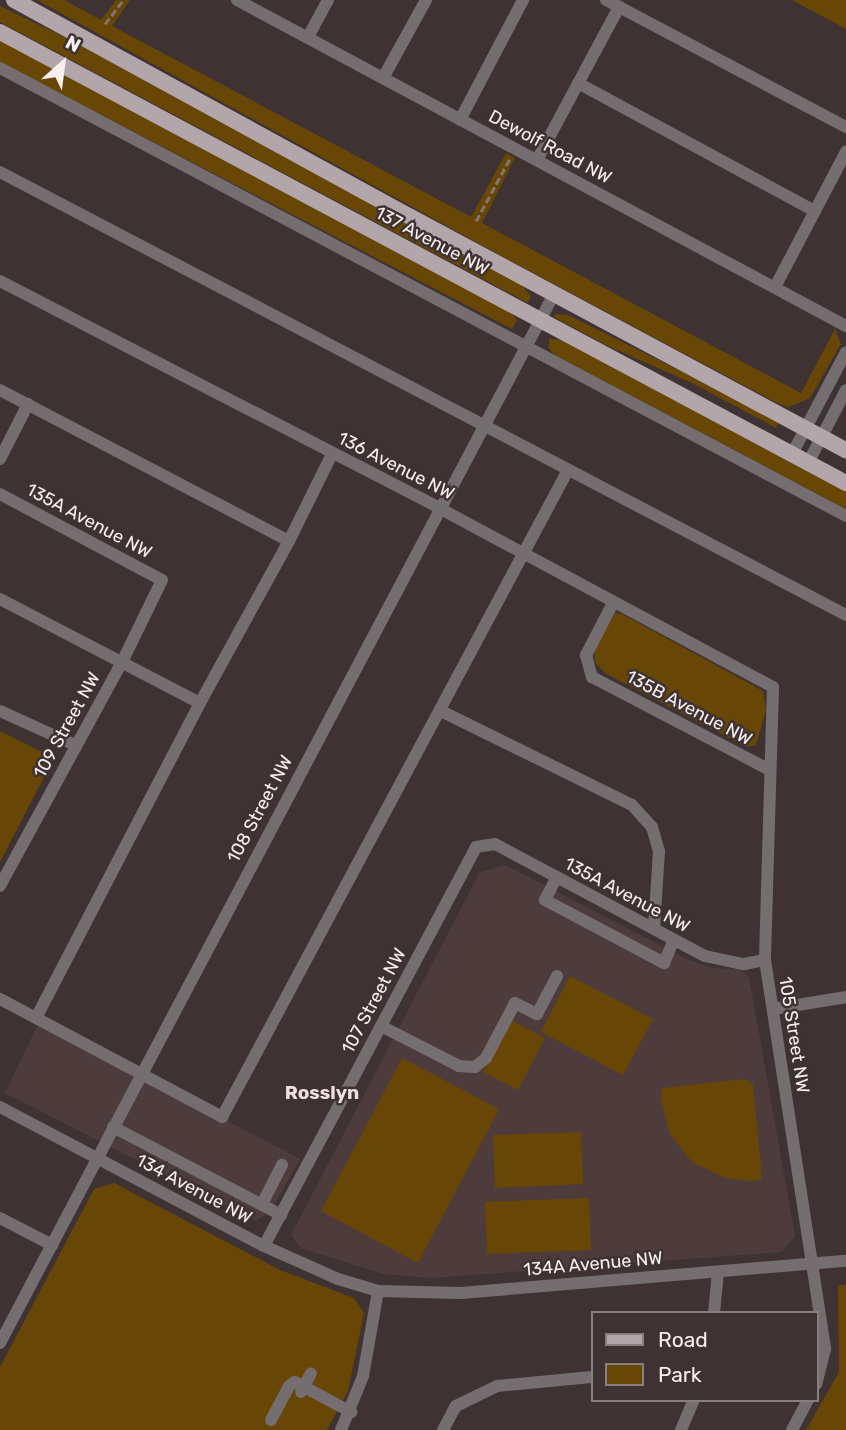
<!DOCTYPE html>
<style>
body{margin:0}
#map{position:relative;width:846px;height:1430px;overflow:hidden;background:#3e3232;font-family:Rubik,sans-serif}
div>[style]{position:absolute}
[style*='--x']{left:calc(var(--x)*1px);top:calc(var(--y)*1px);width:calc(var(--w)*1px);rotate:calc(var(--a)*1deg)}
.built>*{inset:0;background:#4e3c3c}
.green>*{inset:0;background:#684706}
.path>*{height:2.5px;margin-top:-1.25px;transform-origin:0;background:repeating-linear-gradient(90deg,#817676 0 7px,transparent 0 10.5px)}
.minor>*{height:12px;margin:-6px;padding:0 6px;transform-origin:6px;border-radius:6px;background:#746e71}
.major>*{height:16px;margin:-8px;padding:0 8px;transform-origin:8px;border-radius:8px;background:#b2a6ab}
span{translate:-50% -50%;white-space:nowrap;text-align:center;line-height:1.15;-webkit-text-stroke:5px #3e3232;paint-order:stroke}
.street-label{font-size:18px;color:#f8efef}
.neighbourhood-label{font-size:19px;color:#efdfdf;font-weight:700}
.legend{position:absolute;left:591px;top:1311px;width:228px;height:91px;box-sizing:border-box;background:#3e3232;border:2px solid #887e7e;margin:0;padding:9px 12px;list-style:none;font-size:21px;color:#f8efef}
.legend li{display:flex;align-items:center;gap:14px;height:35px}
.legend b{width:35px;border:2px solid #887e7e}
.north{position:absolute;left:28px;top:28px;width:70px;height:70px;-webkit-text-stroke:5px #3e3232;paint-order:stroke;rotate:28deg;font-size:19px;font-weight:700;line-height:28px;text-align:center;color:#f8efef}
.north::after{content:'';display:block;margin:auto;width:24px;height:32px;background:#f8efef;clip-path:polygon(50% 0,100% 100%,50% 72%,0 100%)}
</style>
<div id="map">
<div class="built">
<div style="clip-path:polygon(505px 865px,689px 960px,712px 968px,738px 969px,749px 977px,795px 1236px,782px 1252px,432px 1278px,383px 1274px,301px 1248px,291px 1235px,480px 872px)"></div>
<div style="clip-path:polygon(39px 1022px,300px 1159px,270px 1212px,256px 1221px,5px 1093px)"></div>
</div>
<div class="green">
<div style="clip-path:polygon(37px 0,64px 0,101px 20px,116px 0,130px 0,112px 26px,471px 217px,506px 153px,515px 158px,482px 223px,801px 393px,835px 329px,841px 344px,810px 398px,789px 407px,777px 403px,505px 258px)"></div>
<div style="clip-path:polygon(792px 0,846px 0,846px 29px)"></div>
<div style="clip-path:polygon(0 6px,118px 63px,318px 175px,519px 282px,531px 296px,528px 303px,0 22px)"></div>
<div style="clip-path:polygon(0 40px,511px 313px,517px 320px,512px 329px,0 62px)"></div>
<div style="clip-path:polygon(555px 314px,568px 315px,719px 390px,779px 422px,776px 428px,694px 384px,608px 346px,554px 317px)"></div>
<div style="clip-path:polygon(549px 339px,562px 340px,846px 492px,846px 509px,555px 355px,549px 349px)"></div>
<div style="clip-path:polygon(615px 613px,622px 614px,763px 691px,766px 710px,756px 745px,746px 747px,605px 673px,595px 662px,594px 646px)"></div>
<div style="clip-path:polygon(0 731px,54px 758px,0 862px)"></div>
<div style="clip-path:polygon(570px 976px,653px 1019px,623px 1075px,541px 1032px)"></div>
<div style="clip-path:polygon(511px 1020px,545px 1038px,518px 1090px,483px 1072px)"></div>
<div style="clip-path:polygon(402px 1058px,499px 1109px,418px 1263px,321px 1211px)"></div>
<div style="clip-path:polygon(745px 1079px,753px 1085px,762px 1179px,750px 1181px,725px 1178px,692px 1162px,670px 1134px,661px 1100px,662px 1088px)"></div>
<div style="clip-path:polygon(581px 1132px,583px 1184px,495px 1188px,493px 1135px)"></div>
<div style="clip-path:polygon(114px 1183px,280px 1270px,354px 1298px,364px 1313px,348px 1391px,327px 1430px,0 1430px,0 1367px,94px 1189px)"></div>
<div style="clip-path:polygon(589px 1198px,591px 1250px,487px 1254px,485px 1202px)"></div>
<div style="clip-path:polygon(838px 1285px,846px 1285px,846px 1430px,806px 1430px,839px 1372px)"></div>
</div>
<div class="path">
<div style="--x:105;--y:24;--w:30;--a:-53"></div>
<div style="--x:476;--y:221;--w:72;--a:-61.6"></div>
</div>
<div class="minor">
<div style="--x:237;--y:0;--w:691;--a:28.16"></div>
<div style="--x:606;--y:0;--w:272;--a:27.9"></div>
<div style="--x:308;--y:37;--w:42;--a:-61.6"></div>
<div style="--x:0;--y:68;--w:957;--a:27.9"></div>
<div style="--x:383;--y:78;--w:89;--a:-61.1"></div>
<div style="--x:578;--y:83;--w:269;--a:28.4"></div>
<div style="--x:460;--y:120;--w:136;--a:-62.3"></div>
<div style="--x:537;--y:160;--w:174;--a:-61.8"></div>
<div style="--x:0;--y:172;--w:955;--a:27.64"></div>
<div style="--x:0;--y:281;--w:494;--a:27.3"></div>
<div style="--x:439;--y:508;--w:379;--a:28.2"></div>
<div style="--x:773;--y:687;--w:273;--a:91.7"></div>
<div style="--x:765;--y:960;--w:394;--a:81.2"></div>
<div style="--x:825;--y:1349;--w:36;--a:104"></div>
<div style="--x:775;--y:287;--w:153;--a:-62.3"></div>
<div style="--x:0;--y:390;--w:326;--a:27.6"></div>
<div style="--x:289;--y:541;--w:185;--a:118.8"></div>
<div style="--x:200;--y:703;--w:355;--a:117.5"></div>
<div style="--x:36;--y:1018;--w:41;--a:-152.2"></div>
<div style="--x:792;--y:454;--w:115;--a:-62.1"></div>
<div style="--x:0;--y:459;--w:62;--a:-63"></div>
<div style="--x:808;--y:463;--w:82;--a:-62.5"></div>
<div style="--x:0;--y:494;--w:183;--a:28"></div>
<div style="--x:162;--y:580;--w:91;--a:116"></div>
<div style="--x:122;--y:662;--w:255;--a:118.6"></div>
<div style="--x:289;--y:541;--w:97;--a:-63.7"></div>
<div style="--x:0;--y:599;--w:225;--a:27.5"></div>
<div style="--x:613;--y:603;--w:59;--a:117.4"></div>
<div style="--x:586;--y:655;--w:23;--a:75"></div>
<div style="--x:592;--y:677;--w:201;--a:27.6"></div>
<div style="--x:0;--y:711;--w:82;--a:24.4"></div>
<div style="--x:441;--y:711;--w:213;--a:26.2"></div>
<div style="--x:632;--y:805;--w:30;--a:48"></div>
<div style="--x:652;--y:827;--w:25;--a:74"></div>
<div style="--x:659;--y:851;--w:78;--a:93.7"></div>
<div style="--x:557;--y:877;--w:26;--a:118"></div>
<div style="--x:545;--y:900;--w:135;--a:27.9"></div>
<div style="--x:664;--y:963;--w:25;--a:-67"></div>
<div style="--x:773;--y:1009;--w:74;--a:-9.3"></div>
<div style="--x:36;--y:1018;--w:211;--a:28"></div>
<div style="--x:222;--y:1117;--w:734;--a:-61.86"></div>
<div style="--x:381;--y:1026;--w:88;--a:27.1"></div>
<div style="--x:459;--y:1066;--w:16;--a:4"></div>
<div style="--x:475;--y:1067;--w:14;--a:-39"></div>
<div style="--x:486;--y:1058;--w:62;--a:-62.2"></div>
<div style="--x:515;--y:1003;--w:25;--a:27"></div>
<div style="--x:537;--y:1014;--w:43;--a:-62.2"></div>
<div style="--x:0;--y:1107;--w:298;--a:27.8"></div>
<div style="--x:264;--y:1246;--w:81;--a:24"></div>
<div style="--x:338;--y:1279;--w:42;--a:16.7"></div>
<div style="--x:378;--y:1291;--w:83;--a:1.4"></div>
<div style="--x:461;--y:1293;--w:386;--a:-4.8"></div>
<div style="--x:113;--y:1127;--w:190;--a:27.6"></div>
<div style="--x:262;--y:1204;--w:44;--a:-62.9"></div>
<div style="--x:0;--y:1218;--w:59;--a:27.4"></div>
<div style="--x:264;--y:1246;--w:452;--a:-62"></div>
<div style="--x:476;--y:847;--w:19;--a:-9"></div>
<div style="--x:495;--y:844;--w:238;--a:28.1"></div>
<div style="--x:705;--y:956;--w:40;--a:12"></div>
<div style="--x:744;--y:964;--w:21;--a:-11"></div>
<div style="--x:714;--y:1313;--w:41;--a:-84.4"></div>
<div style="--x:0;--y:1343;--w:1186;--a:-62.16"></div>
<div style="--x:301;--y:1392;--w:21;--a:-62"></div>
<div style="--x:271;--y:1420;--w:38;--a:-62"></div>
<div style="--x:289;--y:1386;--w:7;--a:-34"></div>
<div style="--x:295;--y:1382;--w:64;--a:28.2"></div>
<div style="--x:341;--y:1430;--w:58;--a:-67.8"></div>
<div style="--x:363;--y:1376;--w:86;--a:-80"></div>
<div style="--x:443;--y:1430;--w:27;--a:-62"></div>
<div style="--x:456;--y:1406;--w:46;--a:-26"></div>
<div style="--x:497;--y:1386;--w:95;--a:-5.4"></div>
<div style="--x:681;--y:1430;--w:33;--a:-67"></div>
<div style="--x:792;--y:1430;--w:34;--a:-62"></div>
</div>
<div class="major">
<div style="--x:14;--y:0;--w:450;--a:28.7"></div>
<div style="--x:409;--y:216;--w:496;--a:28.2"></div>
<div style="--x:0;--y:32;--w:959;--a:28.06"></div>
</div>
<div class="street-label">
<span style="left:550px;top:147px;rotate:28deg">Dewolf Road NW</span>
<span style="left:432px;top:241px;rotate:28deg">137 Avenue NW</span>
<span style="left:396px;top:466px;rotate:27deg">136 Avenue NW</span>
<span style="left:89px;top:521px;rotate:28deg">135A Avenue NW</span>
<span style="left:689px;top:708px;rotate:28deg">135B Avenue NW</span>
<span style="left:67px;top:725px;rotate:-61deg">109 Street NW</span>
<span style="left:260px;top:809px;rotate:-62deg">108 Street NW</span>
<span style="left:627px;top:895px;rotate:28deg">135A Avenue NW</span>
<span style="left:374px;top:1001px;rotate:-62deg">107 Street NW</span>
<span style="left:794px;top:1035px;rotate:81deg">105 Street NW</span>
<span style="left:194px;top:1189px;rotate:28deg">134 Avenue NW</span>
<span style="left:593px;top:1264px;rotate:-5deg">134A Avenue NW</span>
</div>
<div class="neighbourhood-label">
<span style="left:322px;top:1093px">Rosslyn</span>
</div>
<ul class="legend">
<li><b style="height:9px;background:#b2a6ab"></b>Road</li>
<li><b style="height:19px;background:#684706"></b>Park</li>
</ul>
<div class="north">N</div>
</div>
